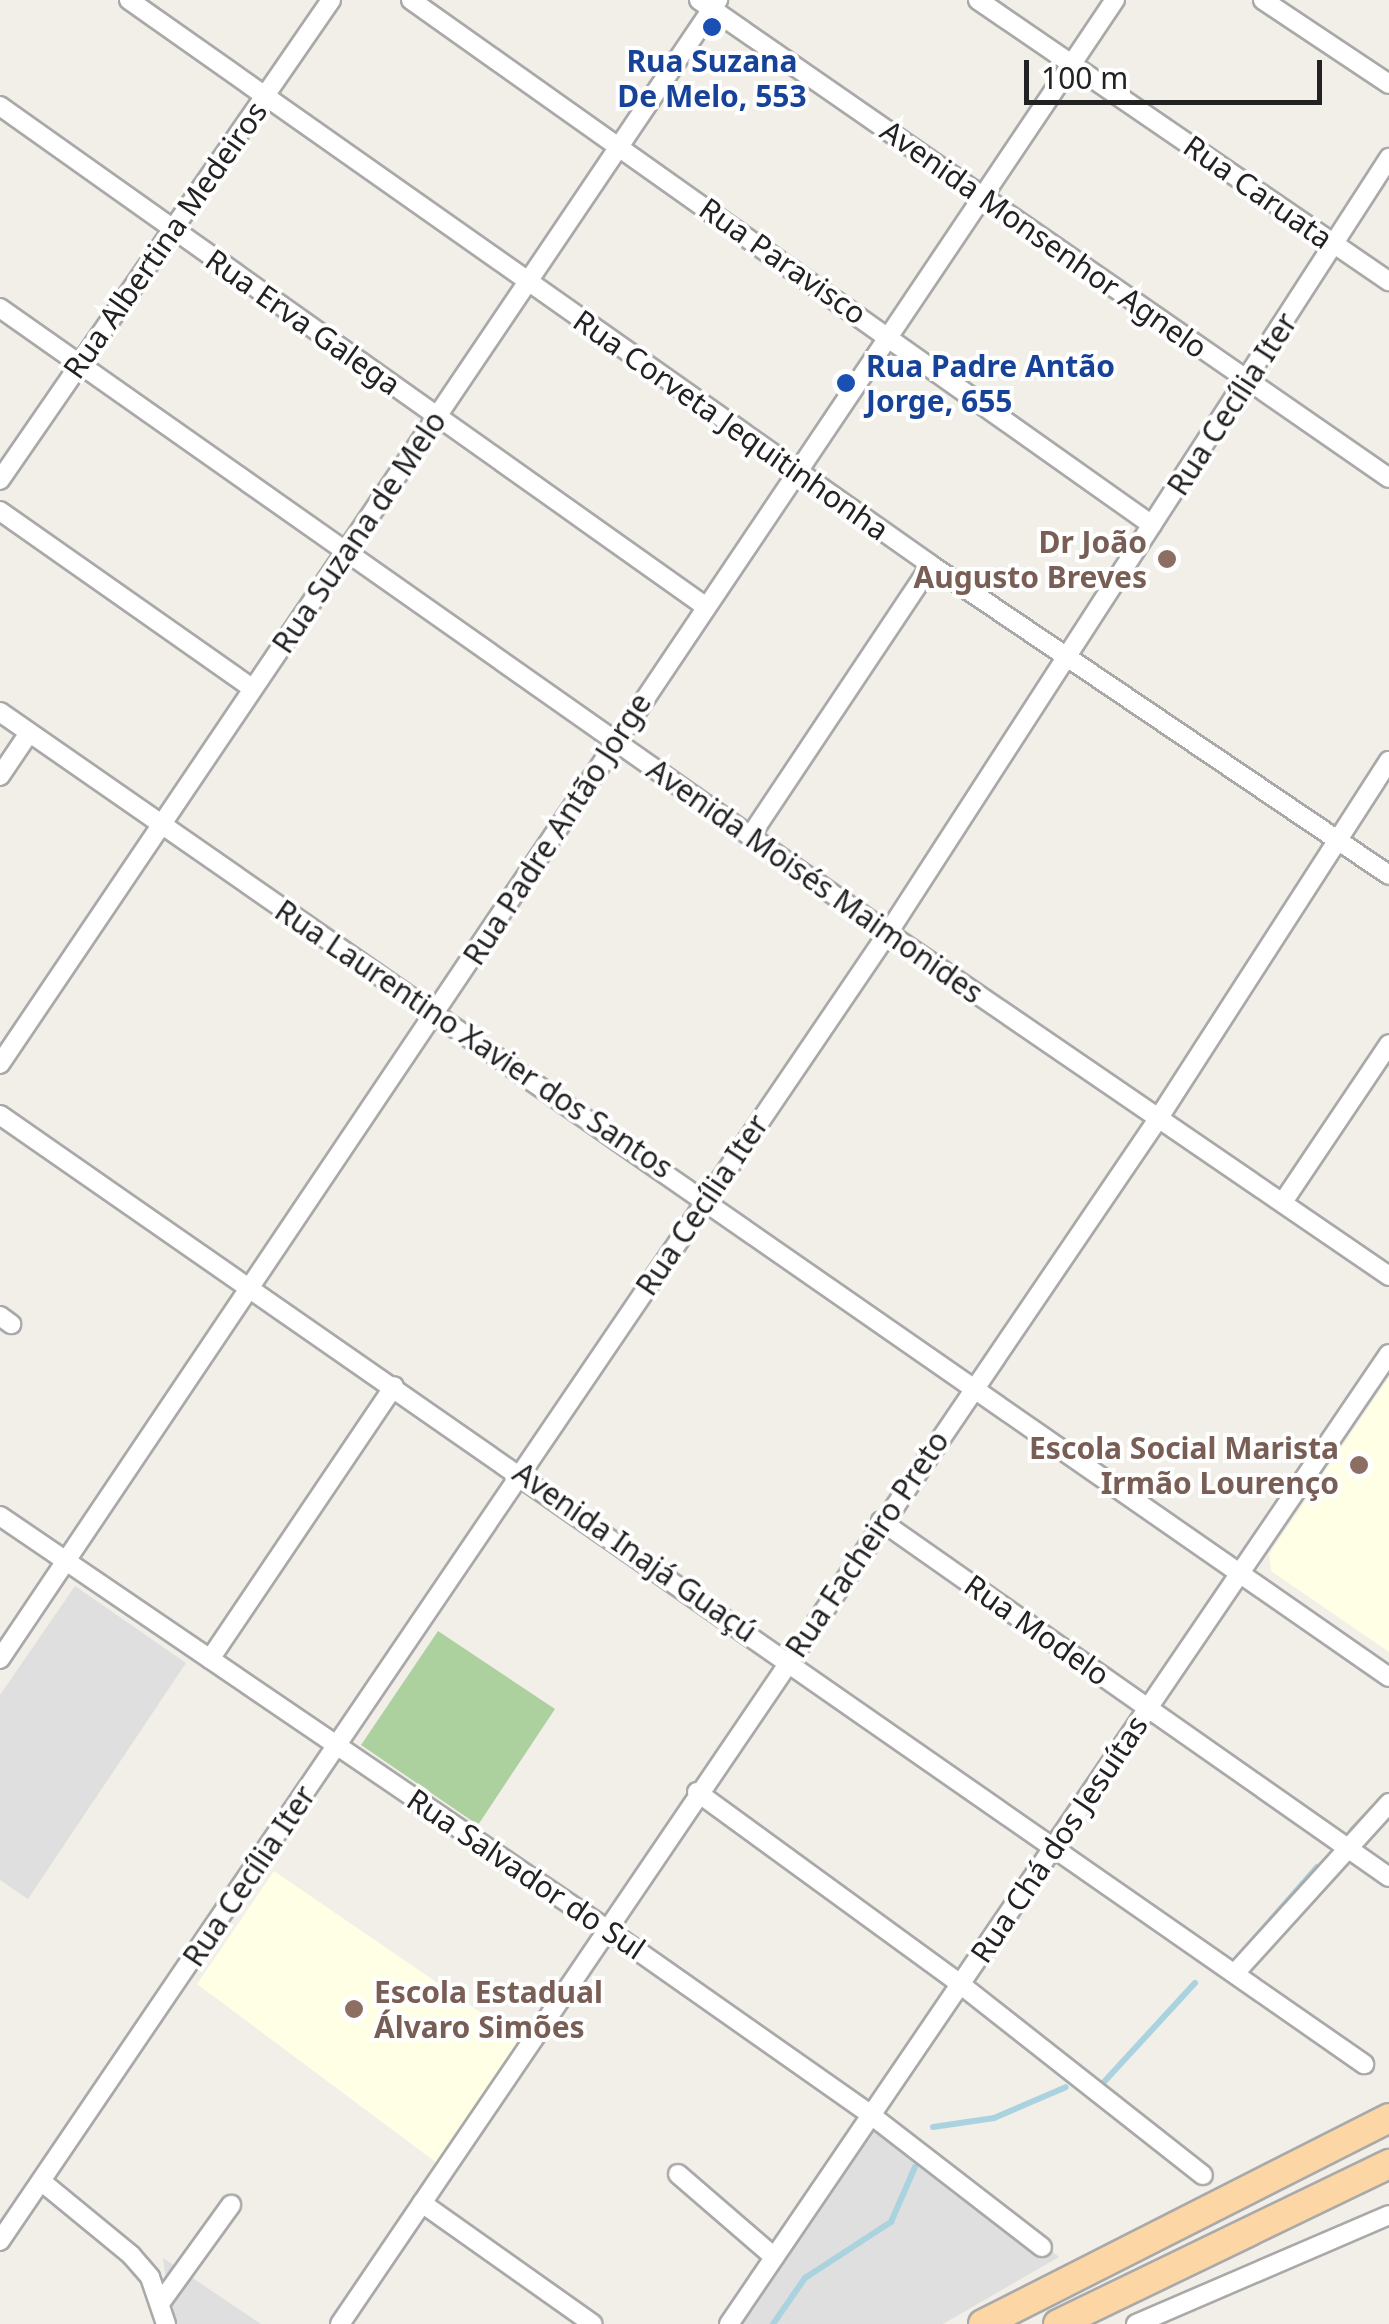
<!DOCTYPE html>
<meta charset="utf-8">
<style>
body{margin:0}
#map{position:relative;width:1389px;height:2324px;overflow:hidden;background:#f2efe9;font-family:"Noto Sans",sans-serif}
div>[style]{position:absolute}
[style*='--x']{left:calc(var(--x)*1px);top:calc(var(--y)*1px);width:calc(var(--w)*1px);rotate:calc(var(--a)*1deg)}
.residential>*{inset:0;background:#e0dfdf}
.education>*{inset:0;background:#ffffe5}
.forest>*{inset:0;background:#add19e}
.stream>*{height:6px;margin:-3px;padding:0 3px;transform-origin:3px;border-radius:3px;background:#aad3df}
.roads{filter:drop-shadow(2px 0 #a9a9a9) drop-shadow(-2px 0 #a9a9a9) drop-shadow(0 2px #a9a9a9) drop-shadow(0 -2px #a9a9a9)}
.street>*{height:18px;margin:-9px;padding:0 9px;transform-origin:9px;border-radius:9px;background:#fff}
.primary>*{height:28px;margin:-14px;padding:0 14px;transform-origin:14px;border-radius:14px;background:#fcd6a4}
.dots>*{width:28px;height:28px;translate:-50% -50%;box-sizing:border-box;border:5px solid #fff;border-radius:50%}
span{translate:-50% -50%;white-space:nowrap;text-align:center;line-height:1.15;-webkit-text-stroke:8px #fff;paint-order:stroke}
.transit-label{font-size:30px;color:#164399;font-weight:700}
.left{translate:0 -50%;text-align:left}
.street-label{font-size:30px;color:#222}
.education-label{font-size:30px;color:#785e54;font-weight:700}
.right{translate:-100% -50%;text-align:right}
.scale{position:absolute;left:1024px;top:60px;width:298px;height:45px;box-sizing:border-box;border:5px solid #222;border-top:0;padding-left:12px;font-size:30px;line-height:35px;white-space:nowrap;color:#222;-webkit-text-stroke:8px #fff;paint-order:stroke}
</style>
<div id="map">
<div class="residential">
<div style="clip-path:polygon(75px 1586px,186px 1663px,28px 1899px,0 1880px,0 1695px)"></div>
<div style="clip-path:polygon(872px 2108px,1059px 2257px,943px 2324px,733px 2324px)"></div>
<div style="clip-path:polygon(163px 2258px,261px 2324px,172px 2324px)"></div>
</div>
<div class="education">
<div style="clip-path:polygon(1389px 1377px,1389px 1652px,1271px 1571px,1269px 1554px)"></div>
<div style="clip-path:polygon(274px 1871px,521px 2040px,437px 2163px,197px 1984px)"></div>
</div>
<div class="forest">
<div style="clip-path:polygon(438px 1631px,555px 1709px,478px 1825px,361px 1745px)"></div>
</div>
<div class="stream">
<div style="--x:1352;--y:1830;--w:29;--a:-46"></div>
<div style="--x:1248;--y:1946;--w:105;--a:-48.9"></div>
<div style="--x:1103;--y:2083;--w:136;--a:-47.4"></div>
<div style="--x:933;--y:2127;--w:62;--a:-8.4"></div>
<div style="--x:994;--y:2118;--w:78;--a:-23.3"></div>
<div style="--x:773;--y:2324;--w:56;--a:-55.2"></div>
<div style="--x:805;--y:2278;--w:103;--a:-33.1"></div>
<div style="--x:891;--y:2222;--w:60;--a:-66.4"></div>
</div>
<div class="roads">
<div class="street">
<div style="--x:129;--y:0;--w:981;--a:35.16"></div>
<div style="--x:931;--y:565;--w:553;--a:34.09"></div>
<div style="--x:411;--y:0;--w:908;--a:35.32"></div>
<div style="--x:699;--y:0;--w:839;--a:34.71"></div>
<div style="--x:978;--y:0;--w:498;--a:34.4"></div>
<div style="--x:1263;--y:0;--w:151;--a:33.7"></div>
<div style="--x:0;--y:106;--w:864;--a:35.35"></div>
<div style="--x:0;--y:308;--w:1086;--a:35.14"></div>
<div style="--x:888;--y:933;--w:607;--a:34.4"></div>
<div style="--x:0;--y:480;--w:583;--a:-55.41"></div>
<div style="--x:0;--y:511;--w:309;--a:35.1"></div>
<div style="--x:0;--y:712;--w:1691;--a:34.79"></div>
<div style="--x:0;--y:776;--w:52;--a:-56"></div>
<div style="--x:751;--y:835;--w:324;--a:-56.3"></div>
<div style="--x:0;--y:1064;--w:1284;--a:-55.99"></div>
<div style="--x:0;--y:1115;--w:1662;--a:34.83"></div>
<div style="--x:1283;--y:1202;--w:190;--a:-56.1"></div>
<div style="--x:0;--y:1316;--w:14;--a:36"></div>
<div style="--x:0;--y:1516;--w:736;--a:34.25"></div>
<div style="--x:608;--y:1930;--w:322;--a:35.1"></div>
<div style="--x:871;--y:2115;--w:216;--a:37.7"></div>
<div style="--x:881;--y:1521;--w:620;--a:35.02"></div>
<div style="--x:0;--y:1659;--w:1999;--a:-56.1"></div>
<div style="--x:210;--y:1659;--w:329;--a:-56"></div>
<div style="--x:697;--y:1792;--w:326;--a:36.1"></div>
<div style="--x:960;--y:1984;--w:309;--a:38.2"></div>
<div style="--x:1236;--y:1972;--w:228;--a:-47.8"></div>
<div style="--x:678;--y:2174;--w:127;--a:40.8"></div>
<div style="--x:41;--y:2181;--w:117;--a:39.4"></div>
<div style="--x:131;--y:2255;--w:29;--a:49"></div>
<div style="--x:150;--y:2277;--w:50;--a:71.2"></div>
<div style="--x:422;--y:2203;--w:209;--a:35.3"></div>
<div style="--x:0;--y:2241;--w:1581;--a:-55.83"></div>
<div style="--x:888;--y:933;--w:923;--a:-57.12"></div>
<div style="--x:161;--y:2302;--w:120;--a:-54.2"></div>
<div style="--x:340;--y:2324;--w:1456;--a:-55.83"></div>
<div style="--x:1158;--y:1119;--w:426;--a:-57.2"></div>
<div style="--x:729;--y:2324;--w:1173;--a:-55.77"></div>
<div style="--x:1136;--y:2324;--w:275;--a:-23.3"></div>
</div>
<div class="primary">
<div style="--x:983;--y:2324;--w:455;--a:-26.9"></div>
<div style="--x:1058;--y:2324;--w:368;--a:-25.8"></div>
</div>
</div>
<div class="dots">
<div style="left:712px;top:27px;background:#1a4fb4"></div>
<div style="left:846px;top:383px;background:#1a4fb4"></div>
<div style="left:1167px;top:559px;background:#8d6e63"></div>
<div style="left:1359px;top:1465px;background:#8d6e63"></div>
<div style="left:354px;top:2009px;background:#8d6e63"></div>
</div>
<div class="transit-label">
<span style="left:712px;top:78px">Rua Suzana<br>De Melo, 553</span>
<span class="left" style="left:866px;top:383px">Rua Padre Antão<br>Jorge, 655</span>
</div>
<div class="street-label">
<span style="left:1258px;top:192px;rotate:35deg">Rua Caruata</span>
<span style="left:1044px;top:239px;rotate:35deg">Avenida Monsenhor Agnelo</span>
<span style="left:165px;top:240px;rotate:-55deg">Rua Albertina Medeiros</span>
<span style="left:783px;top:261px;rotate:35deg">Rua Paravisco</span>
<span style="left:303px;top:322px;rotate:35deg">Rua Erva Galega</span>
<span style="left:1232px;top:404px;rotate:-57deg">Rua Cecília Iter</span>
<span style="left:731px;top:425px;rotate:35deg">Rua Corveta Jequitinhonha</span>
<span style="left:359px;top:532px;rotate:-56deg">Rua Suzana de Melo</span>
<span style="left:557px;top:829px;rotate:-57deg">Rua Padre Antão Jorge</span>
<span style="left:815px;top:881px;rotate:35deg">Avenida Moisés Maimonides</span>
<span style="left:474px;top:1039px;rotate:34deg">Rua Laurentino Xavier dos Santos</span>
<span style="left:702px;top:1205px;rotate:-56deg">Rua Cecília Iter</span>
<span style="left:867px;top:1544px;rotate:-56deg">Rua Facheiro Preto</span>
<span style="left:635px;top:1552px;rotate:35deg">Avenida Inajá Guaçú</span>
<span style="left:1037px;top:1630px;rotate:35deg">Rua Modelo</span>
<span style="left:1059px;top:1839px;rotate:-56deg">Rua Chá dos Jesuítas</span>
<span style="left:526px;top:1874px;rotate:34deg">Rua Salvador do Sul</span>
<span style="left:249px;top:1876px;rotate:-56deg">Rua Cecília Iter</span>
</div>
<div class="education-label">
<span class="right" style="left:1147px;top:559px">Dr João<br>Augusto Breves</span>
<span class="right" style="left:1339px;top:1465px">Escola Social Marista<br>Irmão Lourenço</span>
<span class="left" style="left:374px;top:2009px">Escola Estadual<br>Álvaro Simões</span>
</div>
<div class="scale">100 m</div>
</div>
